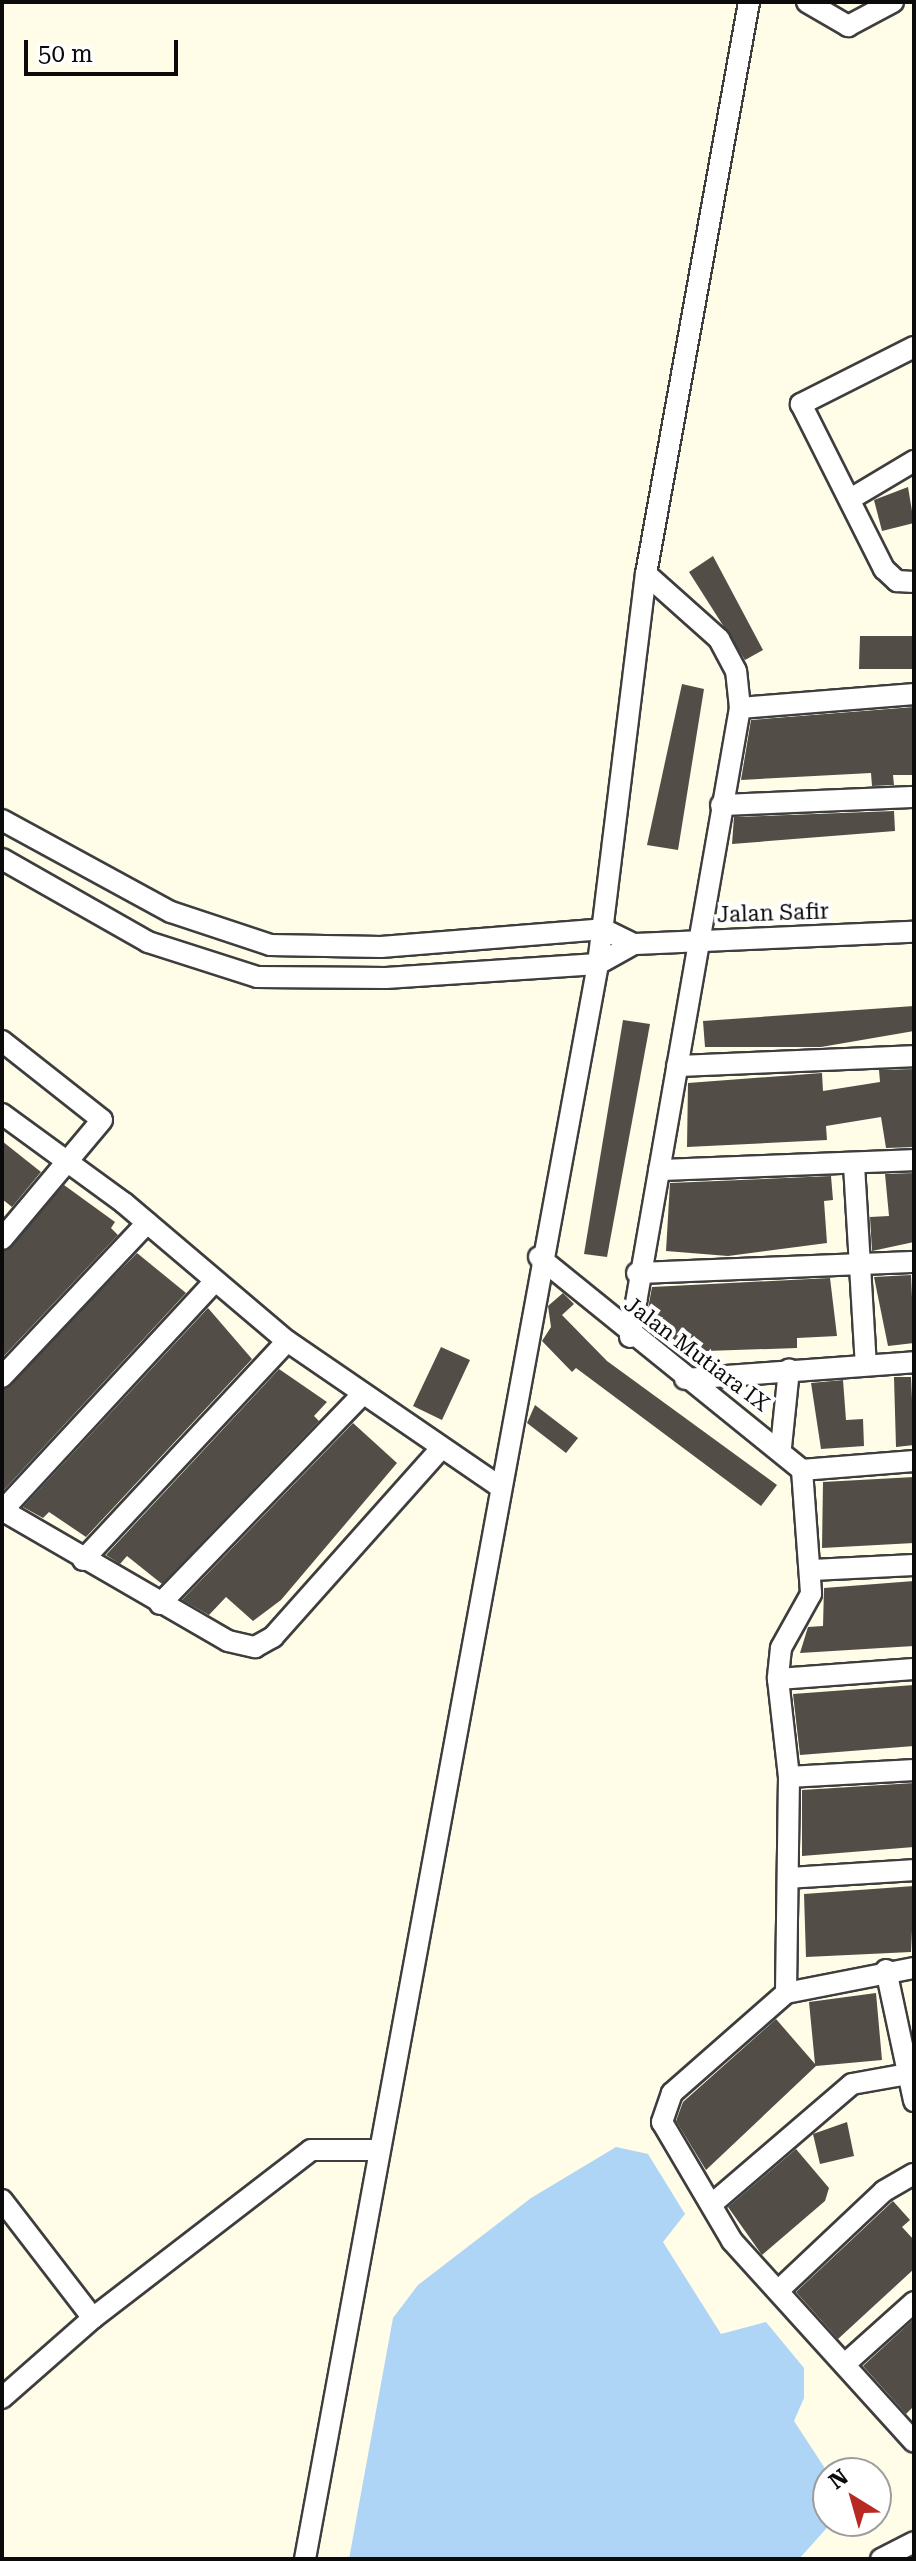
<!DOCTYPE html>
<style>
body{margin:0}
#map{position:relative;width:916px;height:2561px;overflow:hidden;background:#fffce8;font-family:"Roboto Serif",serif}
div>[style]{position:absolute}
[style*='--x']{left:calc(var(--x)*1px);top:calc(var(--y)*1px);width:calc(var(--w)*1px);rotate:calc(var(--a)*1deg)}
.water>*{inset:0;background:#aed5f6}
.building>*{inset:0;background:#534d47}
.roads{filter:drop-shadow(2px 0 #3e3e3e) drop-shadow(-2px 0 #3e3e3e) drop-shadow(0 2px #3e3e3e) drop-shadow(0 -2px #3e3e3e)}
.minor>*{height:20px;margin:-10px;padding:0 10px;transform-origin:10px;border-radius:10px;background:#fff}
span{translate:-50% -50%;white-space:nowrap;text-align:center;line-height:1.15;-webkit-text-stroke:8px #fff;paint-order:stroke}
.street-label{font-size:22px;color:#0b0b0b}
.frame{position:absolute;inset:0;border:4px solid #0b0b0b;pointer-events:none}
.north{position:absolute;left:812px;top:2457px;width:80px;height:80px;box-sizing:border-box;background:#fff;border:2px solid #9d9d9d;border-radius:50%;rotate:323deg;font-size:22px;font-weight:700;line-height:32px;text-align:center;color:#0b0b0b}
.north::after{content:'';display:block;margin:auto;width:28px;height:36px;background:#b92924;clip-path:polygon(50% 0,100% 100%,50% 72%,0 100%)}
.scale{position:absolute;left:24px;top:40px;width:154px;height:36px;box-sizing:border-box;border:4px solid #0b0b0b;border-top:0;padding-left:10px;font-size:24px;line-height:28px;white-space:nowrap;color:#0b0b0b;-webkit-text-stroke:6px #fff;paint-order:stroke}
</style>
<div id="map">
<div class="water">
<div style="clip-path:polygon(616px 2147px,648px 2154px,685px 2214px,663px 2242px,721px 2334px,766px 2322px,804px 2368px,804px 2398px,794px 2421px,828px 2473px,833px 2521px,799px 2559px,349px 2559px,393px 2318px,418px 2285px,531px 2198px)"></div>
</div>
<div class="building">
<div style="clip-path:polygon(908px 487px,914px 523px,882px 531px,874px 500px)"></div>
<div style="clip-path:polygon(713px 556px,763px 650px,745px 660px,689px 572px)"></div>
<div style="clip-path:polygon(860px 636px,914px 636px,914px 669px,859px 669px)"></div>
<div style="clip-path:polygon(682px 684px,704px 689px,678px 850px,647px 845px)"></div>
<div style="clip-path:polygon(914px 707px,914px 775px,893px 775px,894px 785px,872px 786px,871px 773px,741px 780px,751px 720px)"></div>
<div style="clip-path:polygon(894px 811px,895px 831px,732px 844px,734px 817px)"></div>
<div style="clip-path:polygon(914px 1006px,914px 1031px,821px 1047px,705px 1047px,703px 1021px)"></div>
<div style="clip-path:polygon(623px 1020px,650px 1024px,607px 1257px,584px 1254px)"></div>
<div style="clip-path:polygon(914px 1069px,914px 1147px,886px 1148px,881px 1117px,826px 1126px,827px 1140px,687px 1147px,688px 1083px,822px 1073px,823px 1091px,880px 1082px,879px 1070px)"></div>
<div style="clip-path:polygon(2px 1141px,41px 1172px,12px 1207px,2px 1199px)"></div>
<div style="clip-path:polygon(914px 1173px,914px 1242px,872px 1251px,870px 1217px,889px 1216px,885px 1174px)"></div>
<div style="clip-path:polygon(831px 1176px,833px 1200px,824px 1201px,827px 1243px,728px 1256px,666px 1251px,670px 1183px)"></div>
<div style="clip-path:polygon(64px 1185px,115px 1222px,111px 1228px,118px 1235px,2px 1358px,2px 1252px)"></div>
<div style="clip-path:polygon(137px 1253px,186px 1293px,3px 1491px,2px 1390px)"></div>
<div style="clip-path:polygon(911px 1275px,914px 1343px,888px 1346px,874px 1277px)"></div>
<div style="clip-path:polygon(830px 1278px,837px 1336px,797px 1338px,797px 1348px,677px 1352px,653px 1332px,647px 1314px,652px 1287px)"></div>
<div style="clip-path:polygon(563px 1293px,574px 1304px,562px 1315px,607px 1361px,777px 1485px,761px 1506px,576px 1368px,572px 1372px,542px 1341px,551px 1327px,548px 1306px)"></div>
<div style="clip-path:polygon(208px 1308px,252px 1359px,86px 1537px,49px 1512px,43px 1518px,23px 1507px)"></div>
<div style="clip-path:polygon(441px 1347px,470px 1360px,442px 1420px,413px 1406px)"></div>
<div style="clip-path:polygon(279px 1369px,327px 1402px,314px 1416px,319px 1421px,162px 1584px,127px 1556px,120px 1564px,106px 1555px)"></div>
<div style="clip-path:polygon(894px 1377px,911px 1377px,914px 1445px,896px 1447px)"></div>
<div style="clip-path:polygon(843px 1380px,846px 1420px,863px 1419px,864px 1446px,821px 1449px,811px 1383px)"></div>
<div style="clip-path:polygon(535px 1405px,578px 1438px,566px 1453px,527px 1423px)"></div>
<div style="clip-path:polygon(353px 1423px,397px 1463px,281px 1600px,253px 1621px,226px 1597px,209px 1615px,182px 1600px)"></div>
<div style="clip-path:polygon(914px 1477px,914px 1543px,822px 1548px,823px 1482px)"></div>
<div style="clip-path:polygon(914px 1581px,914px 1646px,800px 1653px,808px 1627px,823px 1626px,824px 1588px)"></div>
<div style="clip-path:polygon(914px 1685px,914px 1746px,800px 1755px,793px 1694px)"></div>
<div style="clip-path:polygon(914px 1783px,914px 1847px,802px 1856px,802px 1790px)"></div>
<div style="clip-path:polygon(914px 1886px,911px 1952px,806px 1957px,804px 1894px)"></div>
<div style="clip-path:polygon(876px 1993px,882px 2060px,816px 2066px,706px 2170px,676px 2121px,683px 2102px,776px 2019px,815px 2064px,809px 2002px)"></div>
<div style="clip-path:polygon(847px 2122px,854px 2156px,820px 2164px,813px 2134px)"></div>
<div style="clip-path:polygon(796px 2149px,829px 2188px,825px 2201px,762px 2255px,728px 2207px)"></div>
<div style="clip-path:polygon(893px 2201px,910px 2220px,902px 2227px,914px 2240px,914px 2269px,838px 2339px,796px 2292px)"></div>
<div style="clip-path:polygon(914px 2319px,914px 2406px,906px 2414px,863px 2366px)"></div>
</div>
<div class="roads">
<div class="minor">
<div style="--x:807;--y:2;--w:48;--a:30.3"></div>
<div style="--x:848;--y:26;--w:51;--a:-28.1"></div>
<div style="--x:914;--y:347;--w:127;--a:153.2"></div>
<div style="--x:801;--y:404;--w:185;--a:63.3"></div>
<div style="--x:884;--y:569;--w:18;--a:43"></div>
<div style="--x:897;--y:581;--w:17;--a:3"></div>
<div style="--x:852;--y:498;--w:72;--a:-30.8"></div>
<div style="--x:740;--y:708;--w:175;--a:-4.6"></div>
<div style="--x:721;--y:805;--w:193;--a:-2.4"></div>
<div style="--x:2;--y:820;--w:192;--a:28.6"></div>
<div style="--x:171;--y:912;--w:104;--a:18.4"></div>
<div style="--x:270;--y:945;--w:111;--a:1"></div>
<div style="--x:381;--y:947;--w:223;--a:-4.6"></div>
<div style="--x:603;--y:929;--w:34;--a:26"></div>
<div style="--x:2;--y:859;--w:168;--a:29.6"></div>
<div style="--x:148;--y:942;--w:114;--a:17.8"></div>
<div style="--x:257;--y:977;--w:129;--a:0.4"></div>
<div style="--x:386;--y:978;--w:212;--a:-3.8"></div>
<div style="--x:598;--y:964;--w:41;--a:-29.1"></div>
<div style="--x:634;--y:944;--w:280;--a:-2.5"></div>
<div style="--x:2;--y:1041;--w:127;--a:38.3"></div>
<div style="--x:102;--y:1120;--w:155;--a:130"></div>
<div style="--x:677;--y:1066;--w:237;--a:-2.4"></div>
<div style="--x:2;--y:1114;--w:151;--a:36.1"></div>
<div style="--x:124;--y:1203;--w:214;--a:40.3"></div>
<div style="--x:287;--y:1341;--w:255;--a:34.4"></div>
<div style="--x:854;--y:1165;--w:200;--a:86.6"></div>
<div style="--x:659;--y:1170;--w:255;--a:-2.2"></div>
<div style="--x:539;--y:1257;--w:338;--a:39"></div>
<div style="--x:637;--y:1273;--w:277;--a:-2.3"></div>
<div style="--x:630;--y:1337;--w:639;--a:-80.08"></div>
<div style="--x:740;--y:708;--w:37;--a:-96"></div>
<div style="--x:736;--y:671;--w:36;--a:-118"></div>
<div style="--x:719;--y:639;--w:98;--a:-138.3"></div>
<div style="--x:2;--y:1377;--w:212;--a:-46.7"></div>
<div style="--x:685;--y:1379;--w:230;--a:-4.2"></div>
<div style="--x:781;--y:1447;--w:78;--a:-84.1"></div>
<div style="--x:802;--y:1470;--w:124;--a:85.8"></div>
<div style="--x:811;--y:1594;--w:62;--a:119.1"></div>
<div style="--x:781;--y:1648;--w:31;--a:96"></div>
<div style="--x:778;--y:1679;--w:99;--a:83.6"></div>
<div style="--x:789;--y:1777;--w:216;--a:90.8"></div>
<div style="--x:786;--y:1993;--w:152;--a:138.7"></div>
<div style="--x:672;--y:2093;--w:31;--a:109"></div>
<div style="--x:662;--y:2122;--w:138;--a:59.5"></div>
<div style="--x:732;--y:2241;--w:271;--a:47.8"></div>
<div style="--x:802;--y:1470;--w:112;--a:-4.6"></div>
<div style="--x:2;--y:1510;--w:261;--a:30.1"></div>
<div style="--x:228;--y:1641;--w:28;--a:13"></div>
<div style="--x:255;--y:1647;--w:21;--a:-29"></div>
<div style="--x:273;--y:1637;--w:249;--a:-48.3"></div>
<div style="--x:3;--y:1510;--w:308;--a:-47.2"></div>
<div style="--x:83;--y:1560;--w:299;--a:-47"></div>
<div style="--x:812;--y:1570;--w:102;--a:-2.8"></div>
<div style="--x:160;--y:1604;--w:291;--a:-46"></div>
<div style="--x:778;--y:1679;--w:136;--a:-4.2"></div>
<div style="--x:789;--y:1777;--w:125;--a:-3.2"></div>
<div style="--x:788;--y:1878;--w:126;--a:-3.6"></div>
<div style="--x:886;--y:1970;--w:134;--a:77.9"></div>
<div style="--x:786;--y:1993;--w:130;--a:-11.1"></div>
<div style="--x:2;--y:2200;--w:149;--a:52.4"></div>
<div style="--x:93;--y:2318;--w:275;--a:-37.6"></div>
<div style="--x:311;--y:2150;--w:67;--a:0"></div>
<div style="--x:712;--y:2204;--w:184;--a:-40.6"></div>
<div style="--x:852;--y:2084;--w:63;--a:-10.1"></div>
<div style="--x:779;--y:2290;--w:144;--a:-43.3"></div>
<div style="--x:884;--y:2191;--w:34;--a:-30"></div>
<div style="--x:845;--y:2364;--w:93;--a:-41.9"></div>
<div style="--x:2;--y:2398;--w:121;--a:-41.3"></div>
<div style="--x:305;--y:2559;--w:1622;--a:-79.59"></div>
<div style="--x:598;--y:964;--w:393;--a:-83"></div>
<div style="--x:646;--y:574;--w:581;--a:-79.79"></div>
<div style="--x:881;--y:2559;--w:37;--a:-27"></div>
</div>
</div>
<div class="street-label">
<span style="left:773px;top:913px;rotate:-2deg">Jalan Safir</span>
<span style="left:697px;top:1354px;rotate:37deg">Jalan Mutiara IX</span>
</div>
<div class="frame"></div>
<div class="north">N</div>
<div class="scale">50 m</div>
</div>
